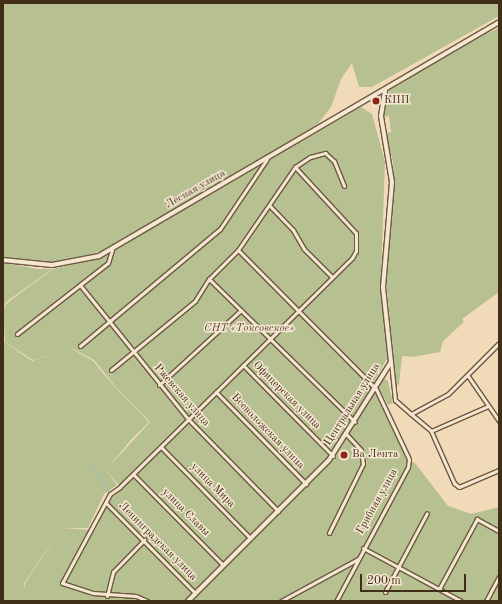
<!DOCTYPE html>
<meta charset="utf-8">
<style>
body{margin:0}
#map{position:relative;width:502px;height:604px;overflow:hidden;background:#f0dab8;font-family:"Old Standard TT",serif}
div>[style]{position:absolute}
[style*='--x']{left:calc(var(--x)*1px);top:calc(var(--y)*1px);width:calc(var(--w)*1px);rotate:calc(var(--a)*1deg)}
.green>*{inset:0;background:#b6c091}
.stream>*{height:1px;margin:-0.5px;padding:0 0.5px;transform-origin:0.5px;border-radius:0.5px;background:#a0b8ba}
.roads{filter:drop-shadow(1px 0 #6c5941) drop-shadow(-1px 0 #6c5941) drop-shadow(0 1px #6c5941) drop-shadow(0 -1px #6c5941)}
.minor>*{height:3px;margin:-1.5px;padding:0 1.5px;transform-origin:1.5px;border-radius:1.5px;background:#f5e7d1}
.tertiary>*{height:4px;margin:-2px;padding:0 2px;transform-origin:2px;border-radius:2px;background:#f5e7d1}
.dots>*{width:11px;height:11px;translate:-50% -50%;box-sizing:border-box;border:2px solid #f5e7d1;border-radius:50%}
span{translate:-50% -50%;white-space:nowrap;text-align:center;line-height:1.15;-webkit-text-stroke:3px #f5e7d1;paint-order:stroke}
.poi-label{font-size:11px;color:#402e19}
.left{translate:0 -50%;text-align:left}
.street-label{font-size:11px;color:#402e19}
.park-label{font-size:11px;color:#584b31;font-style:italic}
.frame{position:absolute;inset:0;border:4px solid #402e19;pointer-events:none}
.scale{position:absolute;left:360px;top:574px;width:106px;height:18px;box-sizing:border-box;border:2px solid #402e19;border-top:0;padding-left:5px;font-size:12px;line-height:14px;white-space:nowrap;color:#402e19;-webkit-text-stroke:3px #f5e7d1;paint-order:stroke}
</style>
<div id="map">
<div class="green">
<div style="clip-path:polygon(3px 3px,499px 3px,499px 16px,372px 87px,359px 87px,352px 63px,341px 79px,331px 107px,318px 124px,111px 248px,69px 261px,33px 263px,3px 258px)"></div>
<div style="clip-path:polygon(499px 28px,499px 292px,462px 319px,464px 322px,443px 341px,440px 352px,413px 357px,402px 356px,399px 385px,396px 384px,386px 279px,394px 181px,393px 162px,387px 141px,386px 133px,391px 132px,389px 116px,383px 117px,384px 108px,389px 90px,477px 37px)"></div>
<div style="clip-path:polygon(361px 107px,372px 114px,385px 162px,381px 278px,389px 355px,370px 389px,379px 398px,407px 460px,415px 463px,448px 506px,471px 514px,499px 507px,499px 601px,3px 601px,3px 341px,32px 361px,70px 348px,93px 361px,114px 386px,149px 422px,130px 441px,106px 470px,117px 485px,104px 494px,88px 528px,62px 528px,24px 583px,25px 589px,25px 583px,62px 528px,95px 530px,109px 500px,122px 489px,106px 470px,150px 422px,115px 386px,94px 360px,71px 348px,33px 360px,5px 342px,3px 310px,7px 303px,53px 269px,95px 259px,113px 251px)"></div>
<div style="clip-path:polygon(3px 263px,39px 269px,52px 269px,6px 302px,3px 308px)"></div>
<div style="clip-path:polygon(384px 378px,388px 381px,393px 403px,388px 405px,378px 387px)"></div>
</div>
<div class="stream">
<div style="--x:93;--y:467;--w:31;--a:58"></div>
</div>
<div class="roads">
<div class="minor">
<div style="--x:295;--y:167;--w:18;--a:-34"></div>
<div style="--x:310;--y:157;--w:16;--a:-15"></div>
<div style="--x:325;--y:153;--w:12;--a:42"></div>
<div style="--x:334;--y:161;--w:27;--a:68"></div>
<div style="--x:269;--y:205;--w:35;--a:46"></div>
<div style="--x:293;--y:230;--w:22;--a:60"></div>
<div style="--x:304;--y:249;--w:40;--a:45"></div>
<div style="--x:238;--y:250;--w:196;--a:45.2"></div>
<div style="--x:376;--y:389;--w:77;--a:64.8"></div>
<div style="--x:409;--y:459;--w:8;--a:97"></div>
<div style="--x:408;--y:467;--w:152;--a:118.2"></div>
<div style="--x:209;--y:279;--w:204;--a:44.4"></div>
<div style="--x:80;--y:285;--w:172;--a:51.1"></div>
<div style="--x:188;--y:419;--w:129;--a:45.6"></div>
<div style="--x:17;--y:334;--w:115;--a:-38"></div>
<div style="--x:108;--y:263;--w:14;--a:-73"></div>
<div style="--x:80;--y:346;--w:182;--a:-39.9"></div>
<div style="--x:220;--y:229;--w:84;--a:-56.1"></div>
<div style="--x:391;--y:362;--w:38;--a:84"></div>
<div style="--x:395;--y:400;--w:21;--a:41"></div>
<div style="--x:411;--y:414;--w:42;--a:-28.4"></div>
<div style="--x:448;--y:394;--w:72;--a:-45"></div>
<div style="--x:243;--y:365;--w:128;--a:45.3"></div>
<div style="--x:111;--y:370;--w:109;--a:-39.4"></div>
<div style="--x:195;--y:301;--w:26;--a:-58"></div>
<div style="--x:209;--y:279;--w:41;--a:-45"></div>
<div style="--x:238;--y:250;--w:101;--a:-55.5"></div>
<div style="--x:295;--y:167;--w:90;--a:47.3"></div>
<div style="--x:356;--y:233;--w:18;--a:90"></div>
<div style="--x:356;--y:251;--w:8;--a:120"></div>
<div style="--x:352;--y:258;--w:326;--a:135.4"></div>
<div style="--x:120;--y:487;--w:12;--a:145"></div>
<div style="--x:110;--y:494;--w:101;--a:118.3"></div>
<div style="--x:62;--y:583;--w:33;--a:18"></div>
<div style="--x:93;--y:593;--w:43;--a:4"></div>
<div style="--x:136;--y:596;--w:12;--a:24"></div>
<div style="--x:468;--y:376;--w:55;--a:55.4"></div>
<div style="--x:159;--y:385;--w:111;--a:-42.4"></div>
<div style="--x:216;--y:392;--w:129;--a:45.6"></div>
<div style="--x:411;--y:414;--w:26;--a:40"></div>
<div style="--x:431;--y:431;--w:62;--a:-23.7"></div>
<div style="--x:431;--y:431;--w:57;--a:66.1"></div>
<div style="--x:454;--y:483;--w:6;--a:39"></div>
<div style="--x:459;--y:487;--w:43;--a:-23"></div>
<div style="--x:161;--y:447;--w:127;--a:45.6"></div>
<div style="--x:133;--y:474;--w:128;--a:45.3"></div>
<div style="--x:106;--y:503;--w:127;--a:45.3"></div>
<div style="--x:329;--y:533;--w:77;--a:-63.8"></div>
<div style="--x:363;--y:464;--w:14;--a:-98"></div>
<div style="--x:361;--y:450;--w:21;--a:-133"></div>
<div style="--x:363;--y:548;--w:111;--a:28.4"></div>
<div style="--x:439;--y:589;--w:80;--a:-61.5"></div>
<div style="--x:477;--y:519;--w:25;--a:29"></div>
<div style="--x:385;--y:592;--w:89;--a:-62"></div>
<div style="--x:107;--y:596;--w:25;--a:-76"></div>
<div style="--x:113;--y:572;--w:45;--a:-45.9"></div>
<div style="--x:281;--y:601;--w:88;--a:-28.6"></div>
<div style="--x:486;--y:601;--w:27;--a:-62"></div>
</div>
<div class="tertiary">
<div style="--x:3;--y:260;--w:49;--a:5.8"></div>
<div style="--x:52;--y:265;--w:48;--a:-10.8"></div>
<div style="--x:99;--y:256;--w:463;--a:-30.3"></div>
<div style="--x:188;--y:601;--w:199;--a:-45"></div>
<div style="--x:329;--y:460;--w:116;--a:-57.7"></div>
<div style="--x:391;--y:362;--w:75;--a:-96.1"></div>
<div style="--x:383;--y:287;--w:105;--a:-85.1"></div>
<div style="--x:392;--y:182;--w:67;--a:-99.5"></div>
<div style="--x:381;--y:116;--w:26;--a:-81"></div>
</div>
</div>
<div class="dots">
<div style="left:376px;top:101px;background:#8f2418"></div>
<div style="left:344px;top:455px;background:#8f2418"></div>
</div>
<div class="poi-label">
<span class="left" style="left:384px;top:101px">КПП</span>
<span class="left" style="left:352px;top:455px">Ва Лента</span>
</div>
<div class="street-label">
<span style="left:196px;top:190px;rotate:-30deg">Лесная улица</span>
<span style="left:181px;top:396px;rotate:49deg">Ржевская улица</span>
<span style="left:286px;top:396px;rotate:45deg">Офицерская улица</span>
<span style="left:353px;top:405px;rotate:-58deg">Центральная улица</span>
<span style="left:267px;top:432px;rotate:46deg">Всеволожская улица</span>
<span style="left:212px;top:486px;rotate:45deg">улица Мира</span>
<span style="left:378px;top:502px;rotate:-61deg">Грибная улица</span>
<span style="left:185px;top:513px;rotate:45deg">улица Славы</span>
<span style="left:157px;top:542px;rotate:45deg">Ленинградская улица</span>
</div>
<div class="park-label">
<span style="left:249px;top:329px">СНТ «Токсовское»</span>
</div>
<div class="frame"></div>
<div class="scale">200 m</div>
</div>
